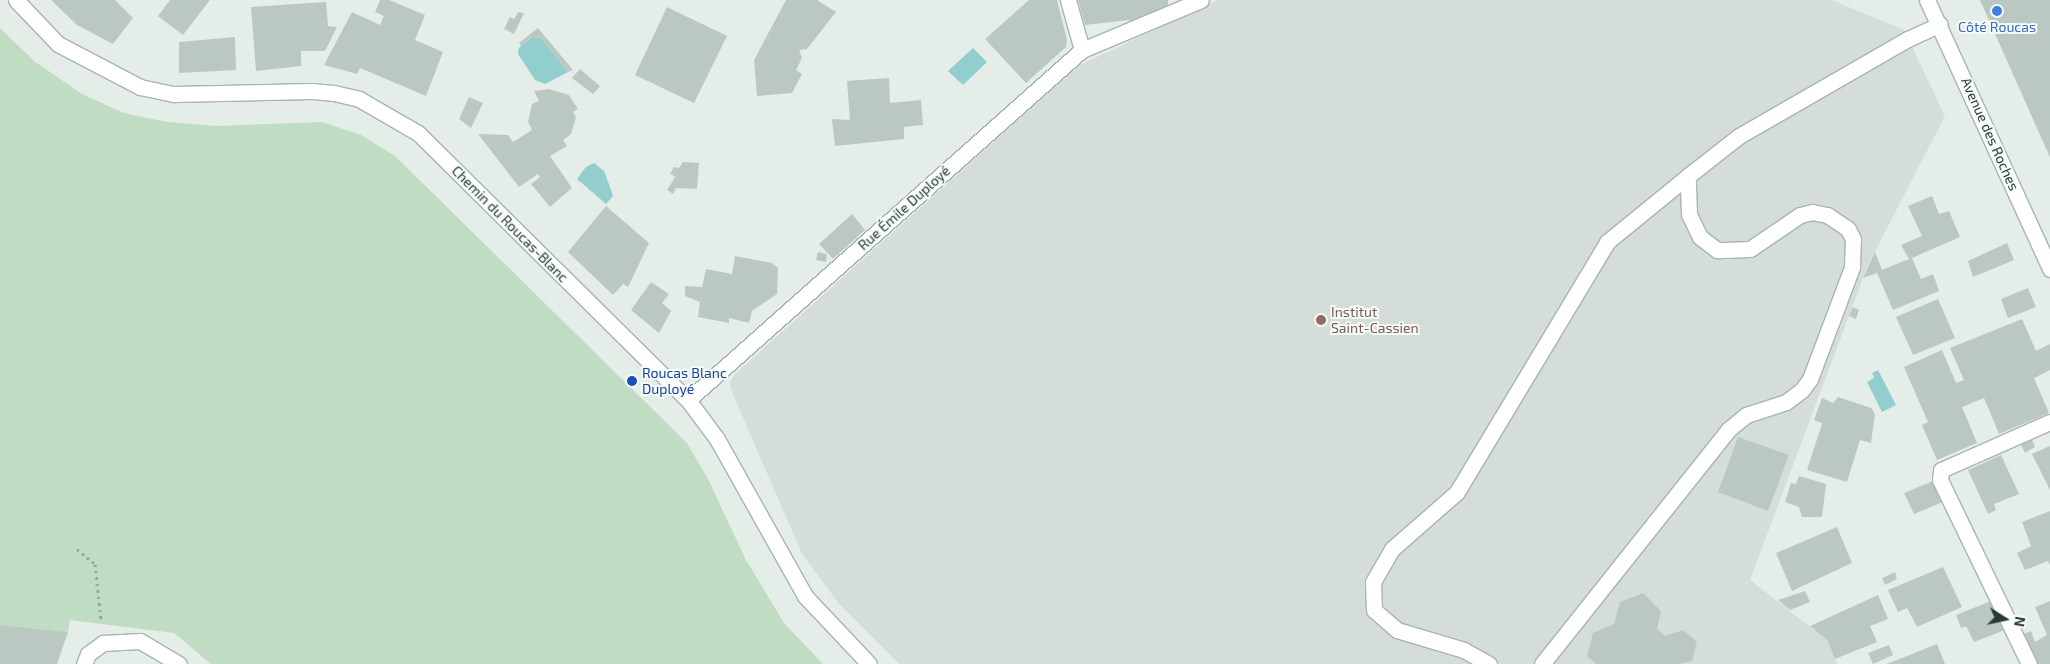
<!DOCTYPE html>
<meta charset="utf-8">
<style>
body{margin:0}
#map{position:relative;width:2050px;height:664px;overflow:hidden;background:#e5ede8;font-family:"Exo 2",sans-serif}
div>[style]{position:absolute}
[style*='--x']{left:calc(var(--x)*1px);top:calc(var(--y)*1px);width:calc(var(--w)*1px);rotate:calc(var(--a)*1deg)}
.built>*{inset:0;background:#d4ddd7}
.green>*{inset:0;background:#c0ddc3}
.water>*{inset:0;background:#92cecd}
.building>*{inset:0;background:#bbc8c1}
.path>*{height:3px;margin-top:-1.5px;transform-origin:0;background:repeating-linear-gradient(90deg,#88af9c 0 2.5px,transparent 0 6.5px)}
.roads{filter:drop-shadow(1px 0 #a8b5ae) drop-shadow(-1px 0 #a8b5ae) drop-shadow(0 1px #a8b5ae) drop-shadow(0 -1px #a8b5ae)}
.lane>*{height:15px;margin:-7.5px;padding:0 7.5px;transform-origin:7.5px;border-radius:7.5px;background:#fff}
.street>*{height:15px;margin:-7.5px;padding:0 7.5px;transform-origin:7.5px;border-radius:7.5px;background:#fff}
.secondary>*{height:15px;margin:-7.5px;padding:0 7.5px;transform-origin:7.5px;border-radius:7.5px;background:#fff}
.dots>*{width:14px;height:14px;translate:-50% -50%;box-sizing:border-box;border:2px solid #f6faf7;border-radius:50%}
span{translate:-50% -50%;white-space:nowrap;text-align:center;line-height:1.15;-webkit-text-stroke:4px #f6faf7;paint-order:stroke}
.shop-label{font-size:14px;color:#366cbe}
.street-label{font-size:14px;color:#253e34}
.education-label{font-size:14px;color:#785e54}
.left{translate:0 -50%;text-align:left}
.transit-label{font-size:14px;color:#164399}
.north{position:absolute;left:1980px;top:594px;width:50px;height:50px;-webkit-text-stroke:4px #f6faf7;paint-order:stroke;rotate:100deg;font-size:14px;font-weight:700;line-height:20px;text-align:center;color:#253e34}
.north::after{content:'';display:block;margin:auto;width:18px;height:22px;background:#253e34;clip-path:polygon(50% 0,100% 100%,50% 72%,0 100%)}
</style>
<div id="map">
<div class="built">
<div style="clip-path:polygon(1218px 0,1832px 0,1904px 30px,1945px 116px,1868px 265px,1750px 580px,1827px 640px,1837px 664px,899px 664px,840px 605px,802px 554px,732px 392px,730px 384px,734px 375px,1078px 66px)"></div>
</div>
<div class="green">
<div style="clip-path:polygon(0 28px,34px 61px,82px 94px,124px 113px,167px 122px,217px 126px,322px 122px,361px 135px,395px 156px,687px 443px,708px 479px,746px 560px,784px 623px,823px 664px,211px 664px,174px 633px,70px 620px,68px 632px,0 625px)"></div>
</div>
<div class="water">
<div style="clip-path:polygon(532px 37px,541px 38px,568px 72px,545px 84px,535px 80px,518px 54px,519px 48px)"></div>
<div style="clip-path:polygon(973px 48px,987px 62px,963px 85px,948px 71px)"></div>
<div style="clip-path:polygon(594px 163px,604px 171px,610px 187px,613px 196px,606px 204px,577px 179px,586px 167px)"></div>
<div style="clip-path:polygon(1878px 370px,1896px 405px,1882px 412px,1867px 382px,1874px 378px,1872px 373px)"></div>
</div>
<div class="building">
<div style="clip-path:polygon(51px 0,115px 0,133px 18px,113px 44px,77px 25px)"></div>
<div style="clip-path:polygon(170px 0,210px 0,183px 35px,158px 16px)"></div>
<div style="clip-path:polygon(380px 0,389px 0,425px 15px,415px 40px,443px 52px,426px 96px,360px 68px,357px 74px,324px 65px,352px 12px,380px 25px,384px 16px,375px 12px)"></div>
<div style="clip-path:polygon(786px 0,817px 0,836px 12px,807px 49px,799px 50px,802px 58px,796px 70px,802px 74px,792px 93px,757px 96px,754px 60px)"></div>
<div style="clip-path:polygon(1029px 0,1057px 0,1067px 40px,1066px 47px,1026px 83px,985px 39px)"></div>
<div style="clip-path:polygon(1078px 0,1168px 0,1168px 5px,1131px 24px,1129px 20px,1085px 25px)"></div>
<div style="clip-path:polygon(1980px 0,2050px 0,2050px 157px,2044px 144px)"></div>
<div style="clip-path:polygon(326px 2px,328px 26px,337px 27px,325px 51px,301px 51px,301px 66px,256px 71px,251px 7px)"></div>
<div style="clip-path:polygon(667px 7px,727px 36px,694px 103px,635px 75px)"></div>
<div style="clip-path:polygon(518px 12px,524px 13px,514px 34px,504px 29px,510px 17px,514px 19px)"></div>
<div style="clip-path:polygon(538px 28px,573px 70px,568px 72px,541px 38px,532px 37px,521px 46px,519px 43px)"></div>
<div style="clip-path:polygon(235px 37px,236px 70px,179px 73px,179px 42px)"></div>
<div style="clip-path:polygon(580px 69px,600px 86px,593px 94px,572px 78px)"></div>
<div style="clip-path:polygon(889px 78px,890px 103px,921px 100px,923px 125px,904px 127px,904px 139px,835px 146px,832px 119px,850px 120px,847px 81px)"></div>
<div style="clip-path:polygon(549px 89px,569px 95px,578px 109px,573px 112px,576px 117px,571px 134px,563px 140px,567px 146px,550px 156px,572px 188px,550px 207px,531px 184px,540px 177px,538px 174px,519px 187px,478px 134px,508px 135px,513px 142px,532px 130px,528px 122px,532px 104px,539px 101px,534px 91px)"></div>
<div style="clip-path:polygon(469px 97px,483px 103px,471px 128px,459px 119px)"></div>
<div style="clip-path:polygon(683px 162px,699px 163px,697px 189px,676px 188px,673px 194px,667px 190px,675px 177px,680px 179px,670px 174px,674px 167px,679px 168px)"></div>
<div style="clip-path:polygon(1932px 196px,1939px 214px,1949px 211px,1960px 237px,1912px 258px,1921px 279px,1933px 274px,1939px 291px,1893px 310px,1877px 273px,1863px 278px,1875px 252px,1882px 270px,1909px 259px,1901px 245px,1922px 236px,1908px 206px)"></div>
<div style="clip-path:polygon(606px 206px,649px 243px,628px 287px,623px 284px,613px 295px,568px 252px)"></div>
<div style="clip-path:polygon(852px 214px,865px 230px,833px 259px,819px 244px)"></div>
<div style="clip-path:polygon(2007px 243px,2014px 260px,1973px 277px,1968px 261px)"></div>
<div style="clip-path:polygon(818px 252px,827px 254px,826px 262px,816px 260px)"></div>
<div style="clip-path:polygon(735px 256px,772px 263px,778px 268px,777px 294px,752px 311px,749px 323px,729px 318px,729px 323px,698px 317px,700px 302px,685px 296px,685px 286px,702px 287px,706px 269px,732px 274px)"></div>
<div style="clip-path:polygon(651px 282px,669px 294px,662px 303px,671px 311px,659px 333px,631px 310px)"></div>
<div style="clip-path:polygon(2028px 288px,2036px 307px,2008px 318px,2001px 299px)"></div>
<div style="clip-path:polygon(1938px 299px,1955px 338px,1913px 355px,1896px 317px)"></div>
<div style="clip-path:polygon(1853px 307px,1859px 310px,1856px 319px,1849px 316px)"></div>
<div style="clip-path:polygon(2022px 319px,2036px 351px,2050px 344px,2050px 370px,2034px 378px,2049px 413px,1999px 434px,1984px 398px,1962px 407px,1977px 443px,1937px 460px,1922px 425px,1928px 422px,1904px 367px,1942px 350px,1956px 383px,1964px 380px,1950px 348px)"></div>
<div style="clip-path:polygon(1838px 397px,1871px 408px,1875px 414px,1871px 443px,1860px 440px,1847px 482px,1807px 470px,1821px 427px,1822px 423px,1814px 420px,1822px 398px,1833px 403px)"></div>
<div style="clip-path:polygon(1738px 437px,1789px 455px,1768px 511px,1718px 492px)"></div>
<div style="clip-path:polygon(2031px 437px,2035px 447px,2025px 453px,2019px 441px)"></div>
<div style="clip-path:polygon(2050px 446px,2050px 490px,2032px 454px)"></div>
<div style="clip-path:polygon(2001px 455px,2019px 494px,1994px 504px,1996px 510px,1988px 514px,1968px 470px)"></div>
<div style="clip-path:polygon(1799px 476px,1826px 484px,1822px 517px,1802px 517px,1799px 507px,1785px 502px,1791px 483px,1796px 484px)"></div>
<div style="clip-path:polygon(1933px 481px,1943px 502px,1914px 514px,1904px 493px)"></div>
<div style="clip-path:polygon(2050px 511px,2050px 565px,2048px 561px,2025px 570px,2017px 553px,2031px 546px,2022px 522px)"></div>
<div style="clip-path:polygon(1837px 527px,1852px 563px,1792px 591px,1776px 553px)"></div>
<div style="clip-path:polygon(1943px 567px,1962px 607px,1917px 627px,1907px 608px,1898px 612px,1888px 590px)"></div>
<div style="clip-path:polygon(1895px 572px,1897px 579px,1885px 585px,1882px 578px)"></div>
<div style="clip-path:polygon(1805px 591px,1810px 602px,1790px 610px,1778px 600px)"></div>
<div style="clip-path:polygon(1643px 593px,1661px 611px,1657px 629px,1665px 636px,1683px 630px,1697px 642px,1692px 661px,1679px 664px,1596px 664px,1587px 656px,1593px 633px,1614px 624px,1620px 602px)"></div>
<div style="clip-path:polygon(1878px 595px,1888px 619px,1870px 626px,1877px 642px,1835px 659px,1827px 640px,1810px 626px)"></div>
<div style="clip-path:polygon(1991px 601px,2005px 630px,1974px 642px,1966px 626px,1961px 628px,1956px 615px)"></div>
<div style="clip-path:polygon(2050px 601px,2050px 664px,2038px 664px,2024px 634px,2031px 631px,2035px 642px,2047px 635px,2035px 607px)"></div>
<div style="clip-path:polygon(0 625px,68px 632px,57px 664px,0 664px)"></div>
<div style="clip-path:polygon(1937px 644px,1945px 664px,1887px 664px)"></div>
<div style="clip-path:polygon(1889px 645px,1893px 655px,1873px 664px,1868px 653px)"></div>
</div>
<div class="path">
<div style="--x:77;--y:549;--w:23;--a:40"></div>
<div style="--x:95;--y:564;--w:56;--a:83.9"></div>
</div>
<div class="roads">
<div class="lane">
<div style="--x:84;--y:664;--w:11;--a:-68"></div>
<div style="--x:88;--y:654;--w:19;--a:-36"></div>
<div style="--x:103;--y:643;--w:37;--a:-3"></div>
<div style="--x:140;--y:641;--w:45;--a:30.5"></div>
<div style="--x:1489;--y:664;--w:29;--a:-151"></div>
<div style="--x:1464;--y:650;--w:70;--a:-163.4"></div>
<div style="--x:1397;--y:630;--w:30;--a:-139"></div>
<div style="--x:1374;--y:610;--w:28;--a:-92"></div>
<div style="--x:1373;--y:582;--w:38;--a:-60"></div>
<div style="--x:1392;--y:549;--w:86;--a:-41.2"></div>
<div style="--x:1457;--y:492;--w:292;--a:-59"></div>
<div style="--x:1607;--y:242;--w:104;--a:-39.2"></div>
<div style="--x:1542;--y:664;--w:300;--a:-51.5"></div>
<div style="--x:1729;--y:429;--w:22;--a:-39"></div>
<div style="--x:1746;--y:415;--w:42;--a:-18"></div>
<div style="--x:1786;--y:402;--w:20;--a:-37"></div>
<div style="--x:1802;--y:390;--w:14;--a:-54"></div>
<div style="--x:1810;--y:379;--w:120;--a:-69.4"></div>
<div style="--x:1852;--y:267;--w:28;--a:-88"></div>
<div style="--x:1853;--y:239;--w:11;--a:-117"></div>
<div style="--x:1848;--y:229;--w:25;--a:-146"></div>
<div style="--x:1827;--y:215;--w:15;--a:-169"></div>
<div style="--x:1812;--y:212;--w:12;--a:166"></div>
<div style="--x:1800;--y:215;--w:60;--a:145.8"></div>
<div style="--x:1750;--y:249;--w:33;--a:178"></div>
<div style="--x:1717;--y:250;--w:21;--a:-143"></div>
<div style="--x:1700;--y:237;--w:25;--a:-116"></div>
<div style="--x:1689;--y:214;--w:38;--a:-92"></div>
<div style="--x:1688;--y:176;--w:65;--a:-38.1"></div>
<div style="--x:1739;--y:136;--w:195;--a:-29.9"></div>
<div style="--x:1908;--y:39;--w:35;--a:-25"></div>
</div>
<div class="street">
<div style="--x:16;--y:0;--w:61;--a:46.3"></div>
<div style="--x:58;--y:44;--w:93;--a:27.7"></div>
<div style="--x:140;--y:87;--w:35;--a:12"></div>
<div style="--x:174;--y:94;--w:138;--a:-1.2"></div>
<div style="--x:312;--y:91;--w:22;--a:5"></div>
<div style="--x:334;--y:93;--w:26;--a:13"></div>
<div style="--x:359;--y:99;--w:68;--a:30"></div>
<div style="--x:418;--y:133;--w:380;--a:44.7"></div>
<div style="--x:688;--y:400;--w:49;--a:53.4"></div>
<div style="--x:717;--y:439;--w:180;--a:60.7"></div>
<div style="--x:805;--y:596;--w:93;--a:46.7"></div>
<div style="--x:1068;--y:0;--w:52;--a:74.4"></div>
<div style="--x:688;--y:400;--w:527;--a:-41.62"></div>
<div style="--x:1082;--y:50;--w:129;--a:-22.8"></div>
<div style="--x:2029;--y:664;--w:204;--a:-115.8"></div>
<div style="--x:1940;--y:480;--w:10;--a:-84"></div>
<div style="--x:1941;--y:470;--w:119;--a:-23.8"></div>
</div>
<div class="secondary">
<div style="--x:1927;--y:0;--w:296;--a:65.4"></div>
</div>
</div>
<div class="dots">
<div style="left:1997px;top:11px;background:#3f7fe0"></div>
<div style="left:1321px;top:320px;background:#8d6e63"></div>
<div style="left:632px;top:381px;background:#1a4fb4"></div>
</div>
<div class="shop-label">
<span style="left:1997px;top:27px">Côté Roucas</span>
</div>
<div class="street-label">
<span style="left:1990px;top:134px;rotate:66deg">Avenue des Roches</span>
<span style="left:904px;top:208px;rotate:-42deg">Rue Émile Duployé</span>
<span style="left:510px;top:224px;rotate:45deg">Chemin du Roucas-Blanc</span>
</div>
<div class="education-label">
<span class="left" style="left:1331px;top:320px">Institut<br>Saint-Cassien</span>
</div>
<div class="transit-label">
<span class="left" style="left:642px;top:381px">Roucas Blanc<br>Duployé</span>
</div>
<div class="north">N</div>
</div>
